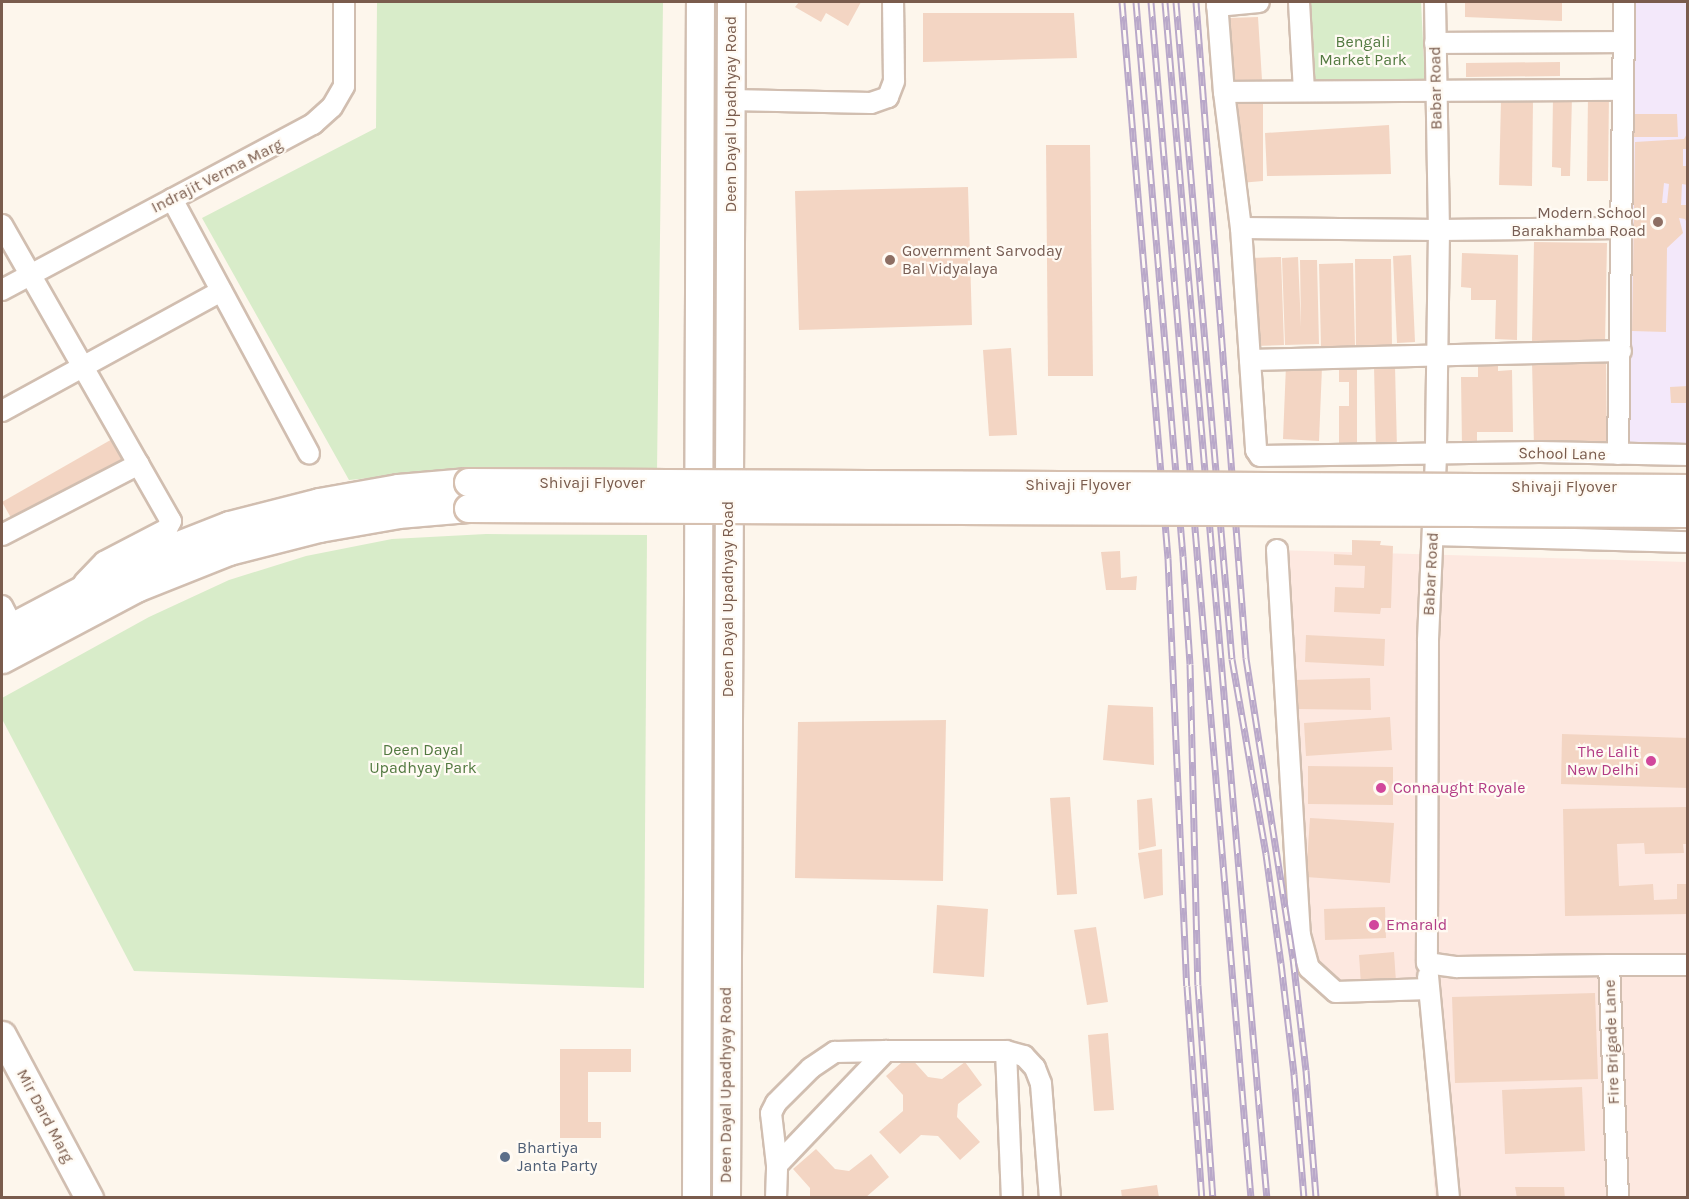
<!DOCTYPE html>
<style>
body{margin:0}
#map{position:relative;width:1689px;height:1199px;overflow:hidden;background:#fdf6ec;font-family:Karla,sans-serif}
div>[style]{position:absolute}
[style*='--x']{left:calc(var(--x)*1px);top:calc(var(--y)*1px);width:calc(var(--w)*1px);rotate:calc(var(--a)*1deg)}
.commercial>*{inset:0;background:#fde8e0}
.education>*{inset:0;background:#f3e8fa}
.green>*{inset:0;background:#d8ecc9}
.building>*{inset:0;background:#f3d5c3}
.roads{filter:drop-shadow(2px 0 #d1beb0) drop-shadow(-2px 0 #d1beb0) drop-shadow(0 2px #d1beb0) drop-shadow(0 -2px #d1beb0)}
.street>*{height:20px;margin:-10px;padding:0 10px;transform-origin:10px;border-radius:10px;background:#fff}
.secondary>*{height:27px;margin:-13.5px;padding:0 13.5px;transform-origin:13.5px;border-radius:13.5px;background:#fff}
.rail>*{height:7px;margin-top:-3.5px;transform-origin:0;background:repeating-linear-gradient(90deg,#fffaf3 0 14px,#b9a8c9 0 28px);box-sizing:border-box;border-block:2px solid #b9a8c9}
.bridges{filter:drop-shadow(2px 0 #d6c0b0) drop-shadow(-2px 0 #d6c0b0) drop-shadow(0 2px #d6c0b0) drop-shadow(0 -2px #d6c0b0)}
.secondary-bridge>*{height:27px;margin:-13.5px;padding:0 13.5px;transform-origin:13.5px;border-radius:13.5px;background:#fff}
.dots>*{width:16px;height:16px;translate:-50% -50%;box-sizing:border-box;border:3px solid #fffaf3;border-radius:50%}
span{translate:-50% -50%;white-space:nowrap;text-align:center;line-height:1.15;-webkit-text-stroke:4.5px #fffaf3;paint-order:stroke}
.park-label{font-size:16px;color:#537a41}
.street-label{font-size:16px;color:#7a5c4d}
.education-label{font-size:16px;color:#785e54}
.right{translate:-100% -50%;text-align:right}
.left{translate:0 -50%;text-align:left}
.hotel-label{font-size:16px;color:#b23c85}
.service-label{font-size:16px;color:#4e5e75}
.frame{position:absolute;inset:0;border:3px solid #7a5c4d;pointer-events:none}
</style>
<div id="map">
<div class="commercial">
<div style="clip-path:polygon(1275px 550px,1687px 562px,1687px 1197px,1435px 1197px,1419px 986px,1338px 988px,1316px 969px)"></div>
</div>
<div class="education">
<div style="clip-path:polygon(1631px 2px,1687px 2px,1687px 443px,1627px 442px)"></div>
</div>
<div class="green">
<div style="clip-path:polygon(377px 2px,663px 2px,657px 471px,444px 471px,349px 480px,202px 218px,376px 128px)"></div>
<div style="clip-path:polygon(1290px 2px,1421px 2px,1426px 103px,1298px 99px)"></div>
<div style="clip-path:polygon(486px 534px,647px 535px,644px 988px,134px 971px,2px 719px,2px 698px,149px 617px,229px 580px,306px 556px,392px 539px)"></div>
</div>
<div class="building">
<div style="clip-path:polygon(799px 2px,861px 2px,848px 26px,826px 13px,821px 22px,795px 7px)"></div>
<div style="clip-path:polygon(1465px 2px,1562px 2px,1562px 21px,1465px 17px)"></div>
<div style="clip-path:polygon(923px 13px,1074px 13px,1077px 58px,923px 62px)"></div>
<div style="clip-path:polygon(1258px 17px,1262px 80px,1232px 82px,1228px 18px)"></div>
<div style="clip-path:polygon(1560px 62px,1560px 76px,1466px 77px,1466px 63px)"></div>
<div style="clip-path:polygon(1588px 94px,1609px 94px,1608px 181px,1587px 181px)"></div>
<div style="clip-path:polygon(1553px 96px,1572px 97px,1570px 176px,1561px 176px,1561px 168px,1552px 167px)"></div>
<div style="clip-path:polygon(1501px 100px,1533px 100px,1532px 186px,1499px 185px)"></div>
<div style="clip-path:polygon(1236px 102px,1263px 103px,1263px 181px,1240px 183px)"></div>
<div style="clip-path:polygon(1634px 114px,1677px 114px,1678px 137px,1634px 137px)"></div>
<div style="clip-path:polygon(1389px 125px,1391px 174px,1267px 176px,1265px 133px)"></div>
<div style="clip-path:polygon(evenodd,1688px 132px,1688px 149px,1683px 149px,1683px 166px,1688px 166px,1688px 185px,1682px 184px,1681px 205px,1688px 205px,1688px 225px,1685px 219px,1679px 218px,1683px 233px,1667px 248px,1666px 332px,1632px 331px,1635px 142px,1684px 139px,1688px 132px,1664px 183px,1669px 184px,1667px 203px,1662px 203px,1664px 183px)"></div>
<div style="clip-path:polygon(1046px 145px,1090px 145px,1093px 376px,1048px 376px)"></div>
<div style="clip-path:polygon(968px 187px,972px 325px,799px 330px,795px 191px)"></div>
<div style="clip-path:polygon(1534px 242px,1607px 243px,1605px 344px,1532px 342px)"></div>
<div style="clip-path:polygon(1462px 253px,1518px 255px,1517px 340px,1495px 339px,1496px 300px,1471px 300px,1471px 288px,1461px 287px)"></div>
<div style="clip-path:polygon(1411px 255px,1415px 342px,1397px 343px,1393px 256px)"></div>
<div style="clip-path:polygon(1281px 257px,1284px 345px,1254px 346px,1251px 258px)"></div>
<div style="clip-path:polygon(1298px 257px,1301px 327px,1300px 260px,1317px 260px,1319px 344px,1285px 345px,1282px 258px)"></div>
<div style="clip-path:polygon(1355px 259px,1391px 259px,1392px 347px,1356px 347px)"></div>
<div style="clip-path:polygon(1353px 263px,1355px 346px,1321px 347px,1319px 264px)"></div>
<div style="clip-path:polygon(1011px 348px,1017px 435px,989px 436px,983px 350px)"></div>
<div style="clip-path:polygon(1606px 360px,1607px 448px,1534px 448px,1532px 361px)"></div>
<div style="clip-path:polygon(1339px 362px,1357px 362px,1357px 447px,1339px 447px,1339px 406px,1349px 406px,1349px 382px,1339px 382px)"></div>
<div style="clip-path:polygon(1478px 364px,1498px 364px,1498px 371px,1512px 370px,1513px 432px,1477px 432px,1477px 448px,1462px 448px,1461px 377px,1478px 377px)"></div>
<div style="clip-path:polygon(1286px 365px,1322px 367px,1319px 441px,1283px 439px)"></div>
<div style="clip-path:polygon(1374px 366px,1395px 366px,1397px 449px,1376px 450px)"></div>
<div style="clip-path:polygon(1688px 386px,1688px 403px,1671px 403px,1670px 387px)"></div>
<div style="clip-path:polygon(114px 438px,126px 459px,14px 523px,2px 502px)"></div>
<div style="clip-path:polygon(1352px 540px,1381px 541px,1380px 545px,1393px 546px,1391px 608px,1381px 608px,1380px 614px,1334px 612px,1335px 587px,1364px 588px,1365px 566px,1334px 565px,1334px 554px,1352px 555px)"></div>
<div style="clip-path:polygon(1120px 551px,1121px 578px,1137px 576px,1136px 590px,1106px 590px,1101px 552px)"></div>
<div style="clip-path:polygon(1306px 635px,1385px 639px,1384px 666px,1305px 662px)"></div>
<div style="clip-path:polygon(1370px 678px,1371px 710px,1298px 709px,1294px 680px)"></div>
<div style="clip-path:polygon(1108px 705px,1153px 707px,1154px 765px,1103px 760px)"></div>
<div style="clip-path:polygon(1390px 717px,1392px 750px,1306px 756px,1304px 723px)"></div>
<div style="clip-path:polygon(946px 720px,943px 881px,795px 878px,798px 722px)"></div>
<div style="clip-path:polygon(1562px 734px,1688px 738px,1688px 788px,1561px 784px)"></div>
<div style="clip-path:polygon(1308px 766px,1393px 767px,1393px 805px,1308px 804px)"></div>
<div style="clip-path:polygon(1070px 797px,1077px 894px,1057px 895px,1050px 798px)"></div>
<div style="clip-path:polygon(1152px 798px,1156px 846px,1139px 850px,1137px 800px)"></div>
<div style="clip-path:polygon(1688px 807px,1688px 844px,1683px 844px,1684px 853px,1645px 854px,1644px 843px,1617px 844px,1619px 886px,1653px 884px,1654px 900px,1677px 899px,1677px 884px,1688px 884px,1688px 914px,1565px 916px,1563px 809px)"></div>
<div style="clip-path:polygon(1310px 818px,1394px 823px,1390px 883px,1306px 877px)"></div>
<div style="clip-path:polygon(1162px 849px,1163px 895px,1144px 899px,1138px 853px)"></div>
<div style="clip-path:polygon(937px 905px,988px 909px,984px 977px,933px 973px)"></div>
<div style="clip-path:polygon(1385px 907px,1386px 938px,1325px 940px,1324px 909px)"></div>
<div style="clip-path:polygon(1096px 927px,1108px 1002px,1087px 1005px,1074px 930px)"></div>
<div style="clip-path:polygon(1394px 952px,1396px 982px,1361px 985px,1359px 955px)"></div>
<div style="clip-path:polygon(1595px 993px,1598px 1079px,1455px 1083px,1452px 997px)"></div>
<div style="clip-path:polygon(1108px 1033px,1114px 1110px,1094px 1111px,1088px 1035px)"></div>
<div style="clip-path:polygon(560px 1049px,631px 1049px,631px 1072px,588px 1072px,588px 1122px,601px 1122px,601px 1138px,560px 1138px)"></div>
<div style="clip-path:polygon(909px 1056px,928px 1077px,942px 1079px,965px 1062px,982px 1085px,958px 1104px,957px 1117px,980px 1142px,960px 1160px,938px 1136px,921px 1135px,900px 1154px,879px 1132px,903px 1111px,903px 1095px,886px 1076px)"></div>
<div style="clip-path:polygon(1582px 1087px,1585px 1151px,1505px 1154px,1502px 1090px)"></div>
<div style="clip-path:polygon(816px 1149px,835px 1169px,849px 1171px,871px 1154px,889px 1177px,865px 1198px,810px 1198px,810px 1188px,793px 1169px)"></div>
<div style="clip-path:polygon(1157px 1185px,1159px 1198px,1122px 1198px,1121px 1190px)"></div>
<div style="clip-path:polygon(1515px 1187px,1564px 1187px,1565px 1198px,1517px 1198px)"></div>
</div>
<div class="roads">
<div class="street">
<div style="--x:1217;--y:2;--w:90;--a:85.6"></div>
<div style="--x:1224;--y:92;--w:137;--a:82.9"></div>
<div style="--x:1241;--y:228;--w:223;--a:86.1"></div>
<div style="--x:1256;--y:450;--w:7;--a:56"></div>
<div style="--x:1260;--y:456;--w:280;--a:-0.8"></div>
<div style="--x:1540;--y:452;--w:148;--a:1.2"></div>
<div style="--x:1299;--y:2;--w:89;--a:86.8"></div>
<div style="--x:1435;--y:2;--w:228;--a:89"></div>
<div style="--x:1439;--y:230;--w:226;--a:90.8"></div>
<div style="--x:1436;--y:456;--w:185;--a:92.5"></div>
<div style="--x:1428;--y:641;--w:322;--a:90.2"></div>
<div style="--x:1427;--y:963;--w:30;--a:8"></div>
<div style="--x:1457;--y:967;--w:152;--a:-0.8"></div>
<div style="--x:1217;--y:6;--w:42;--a:-5.4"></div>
<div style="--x:1435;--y:43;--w:189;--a:-0.3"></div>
<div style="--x:1224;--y:92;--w:399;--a:-0.3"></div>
<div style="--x:731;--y:100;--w:140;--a:1.2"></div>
<div style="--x:871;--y:103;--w:18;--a:-19"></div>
<div style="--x:888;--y:97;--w:17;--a:-69"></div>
<div style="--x:894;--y:81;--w:79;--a:-90.7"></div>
<div style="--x:172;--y:199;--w:289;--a:61.7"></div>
<div style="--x:2;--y:225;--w:341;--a:60.3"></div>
<div style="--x:171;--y:521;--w:9;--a:117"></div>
<div style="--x:167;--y:529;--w:71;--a:152.4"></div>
<div style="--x:104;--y:562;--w:29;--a:134"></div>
<div style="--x:1241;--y:228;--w:198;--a:0.6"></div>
<div style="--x:1439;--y:230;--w:183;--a:-0.6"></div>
<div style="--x:2;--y:290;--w:353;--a:-28.1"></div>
<div style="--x:313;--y:124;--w:25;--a:-42"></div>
<div style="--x:332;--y:107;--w:24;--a:-60"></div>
<div style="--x:344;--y:86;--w:84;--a:-90"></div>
<div style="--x:1250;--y:360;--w:371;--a:-1.4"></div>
<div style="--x:2;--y:411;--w:250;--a:-28.7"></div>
<div style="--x:1618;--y:454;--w:452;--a:-89.2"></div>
<div style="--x:2;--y:535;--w:154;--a:-27.4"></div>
<div style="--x:1434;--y:535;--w:254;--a:1.6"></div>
<div style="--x:1277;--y:550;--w:386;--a:86.6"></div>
<div style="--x:1300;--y:935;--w:34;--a:75"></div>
<div style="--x:1309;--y:968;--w:36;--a:42"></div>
<div style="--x:1336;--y:992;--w:93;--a:-1.8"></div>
<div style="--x:2;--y:606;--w:22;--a:63"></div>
<div style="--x:1428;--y:976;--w:223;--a:84.6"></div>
<div style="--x:1006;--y:1051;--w:147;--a:87.7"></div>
<div style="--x:777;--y:1165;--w:52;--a:-96.6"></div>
<div style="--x:771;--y:1113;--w:11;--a:-63"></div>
<div style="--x:776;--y:1103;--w:49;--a:-45"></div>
<div style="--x:811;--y:1068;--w:29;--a:-34"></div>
<div style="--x:835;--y:1052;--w:51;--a:-1.1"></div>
<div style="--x:776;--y:1198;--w:33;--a:-88"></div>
<div style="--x:777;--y:1165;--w:158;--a:-46.3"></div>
<div style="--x:886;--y:1051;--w:120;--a:0"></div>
<div style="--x:1006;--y:1051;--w:19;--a:16"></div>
<div style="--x:1024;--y:1056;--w:16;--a:47"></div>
<div style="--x:1035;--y:1068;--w:17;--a:69"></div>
<div style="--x:1041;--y:1084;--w:114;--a:85.5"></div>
<div style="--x:1618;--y:1198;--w:233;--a:-92.2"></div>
<div style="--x:1609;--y:965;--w:79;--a:0"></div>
</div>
<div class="secondary">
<div style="--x:2;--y:632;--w:150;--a:-27.8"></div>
<div style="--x:135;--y:562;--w:101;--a:-21.5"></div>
<div style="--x:229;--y:525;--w:93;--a:-14.3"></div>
<div style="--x:319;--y:502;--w:80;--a:-10"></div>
<div style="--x:398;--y:488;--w:70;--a:-4.9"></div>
<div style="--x:2;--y:659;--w:152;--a:-27.9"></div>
<div style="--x:136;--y:588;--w:100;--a:-21.7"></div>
<div style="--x:229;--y:551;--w:93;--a:-14.3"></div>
<div style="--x:319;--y:528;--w:80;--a:-10"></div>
<div style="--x:398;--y:514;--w:70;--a:-4.9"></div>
<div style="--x:2;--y:1035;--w:185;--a:61.9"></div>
<div style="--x:696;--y:1198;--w:1196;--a:-89.81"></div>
<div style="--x:726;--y:1198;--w:1196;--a:-89.76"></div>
</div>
</div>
<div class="rail">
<div style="--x:1122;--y:2;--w:558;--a:85.27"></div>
<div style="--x:1168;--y:558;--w:428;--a:87.5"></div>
<div style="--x:1187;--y:986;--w:213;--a:86"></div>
<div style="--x:1136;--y:2;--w:556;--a:85.15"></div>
<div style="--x:1183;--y:556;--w:108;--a:86.3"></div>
<div style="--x:1190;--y:664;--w:321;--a:88.6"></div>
<div style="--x:1198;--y:985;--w:214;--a:86"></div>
<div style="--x:1151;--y:2;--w:1200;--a:85.22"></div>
<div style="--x:1165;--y:2;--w:1200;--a:85.13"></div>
<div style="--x:1176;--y:2;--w:659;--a:85.13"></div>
<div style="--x:1232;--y:659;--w:198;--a:80.1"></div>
<div style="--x:1266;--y:854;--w:110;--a:82.2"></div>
<div style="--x:1281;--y:963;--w:112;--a:83.3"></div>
<div style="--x:1294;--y:1074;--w:124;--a:85.4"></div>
<div style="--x:1196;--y:2;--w:658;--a:85.64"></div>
<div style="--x:1246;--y:658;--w:304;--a:81.1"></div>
<div style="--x:1293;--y:958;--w:113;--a:83.4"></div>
<div style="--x:1306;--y:1070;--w:128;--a:85.5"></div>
</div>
<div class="bridges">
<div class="secondary-bridge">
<div style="--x:468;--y:482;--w:1220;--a:0.28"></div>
<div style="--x:468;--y:508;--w:1220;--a:0.23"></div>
</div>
</div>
<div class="dots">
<div style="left:1658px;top:222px;background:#8d6e63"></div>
<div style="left:890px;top:260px;background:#8d6e63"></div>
<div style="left:1651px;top:761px;background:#d1479c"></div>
<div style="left:1381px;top:788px;background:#d1479c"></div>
<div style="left:1374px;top:925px;background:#d1479c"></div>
<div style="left:505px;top:1157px;background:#5c6f8a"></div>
</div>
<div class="park-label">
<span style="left:1363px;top:51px">Bengali<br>Market Park</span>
<span style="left:423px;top:759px">Deen Dayal<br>Upadhyay Park</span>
</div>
<div class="street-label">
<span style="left:1436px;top:88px;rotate:-91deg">Babar Road</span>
<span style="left:731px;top:114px;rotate:-90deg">Deen Dayal Upadhyay Road</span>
<span style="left:217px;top:176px;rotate:-27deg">Indrajit Verma Marg</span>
<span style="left:1562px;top:454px;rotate:1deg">School Lane</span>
<span style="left:592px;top:483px">Shivaji Flyover</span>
<span style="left:1078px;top:485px">Shivaji Flyover</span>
<span style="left:1564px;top:487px">Shivaji Flyover</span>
<span style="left:1431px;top:574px;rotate:-87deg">Babar Road</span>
<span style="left:728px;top:599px;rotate:-90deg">Deen Dayal Upadhyay Road</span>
<span style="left:1612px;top:1042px;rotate:-92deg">Fire Brigade Lane</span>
<span style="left:726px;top:1085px;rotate:-90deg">Deen Dayal Upadhyay Road</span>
<span style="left:45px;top:1116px;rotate:62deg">Mir Dard Marg</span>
</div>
<div class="education-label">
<span class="right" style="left:1646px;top:222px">Modern School<br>Barakhamba Road</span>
<span class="left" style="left:902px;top:260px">Government Sarvoday<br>Bal Vidyalaya</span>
</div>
<div class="hotel-label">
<span class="right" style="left:1639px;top:761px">The Lalit<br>New Delhi</span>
<span class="left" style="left:1393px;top:788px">Connaught Royale</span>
<span class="left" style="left:1386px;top:925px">Emarald</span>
</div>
<div class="service-label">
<span class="left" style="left:517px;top:1157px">Bhartiya<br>Janta Party</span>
</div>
<div class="frame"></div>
</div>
